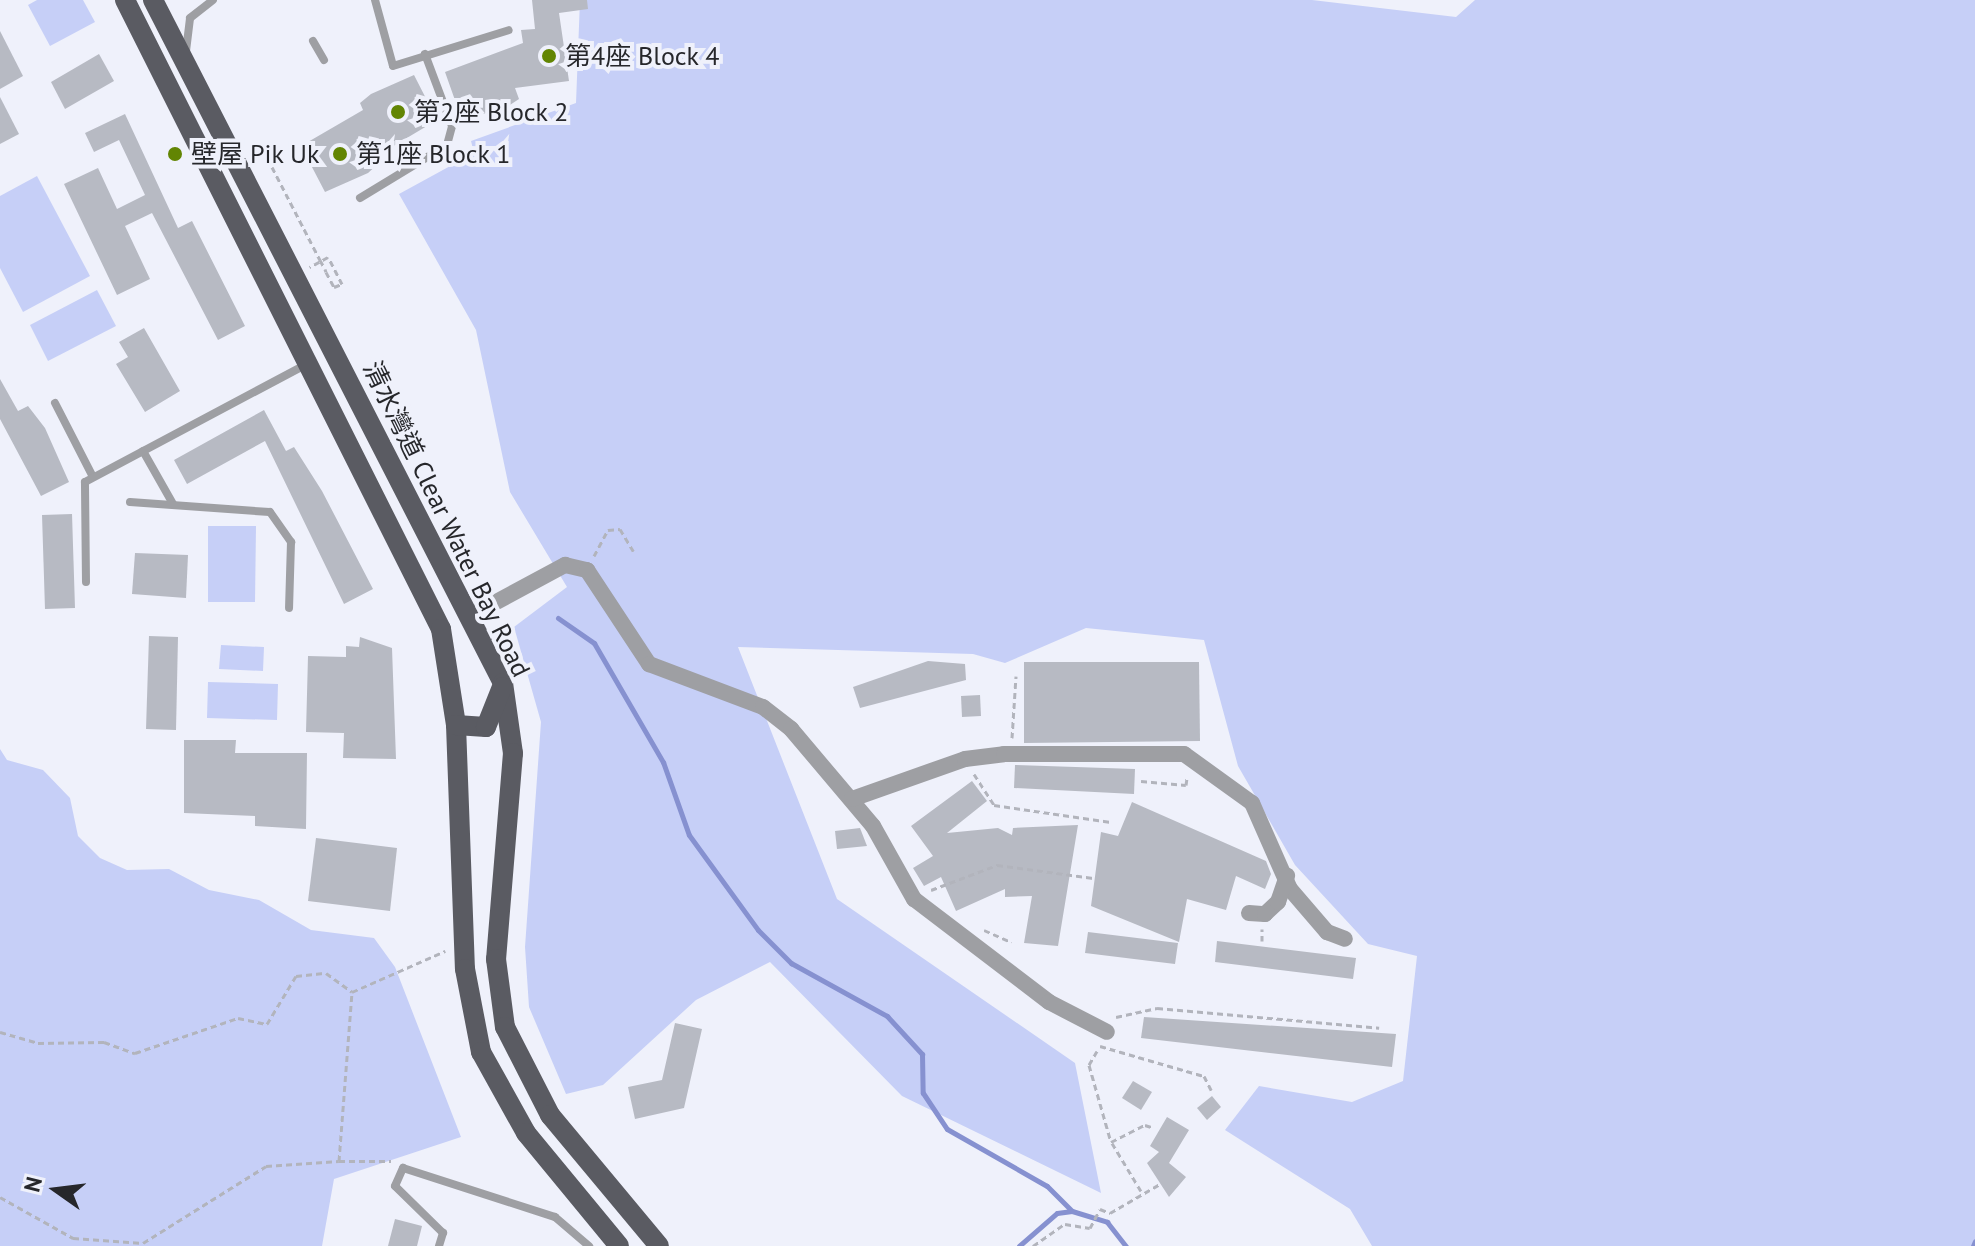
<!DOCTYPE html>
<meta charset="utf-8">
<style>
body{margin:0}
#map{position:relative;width:1975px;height:1246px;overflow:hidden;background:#eff1fb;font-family:"PT Sans","Noto Sans TC",sans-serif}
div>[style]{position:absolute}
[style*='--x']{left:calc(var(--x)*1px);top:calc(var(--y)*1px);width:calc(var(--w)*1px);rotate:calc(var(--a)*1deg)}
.green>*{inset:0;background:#c6cff7}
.stream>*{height:5px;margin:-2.5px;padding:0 2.5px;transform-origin:2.5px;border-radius:2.5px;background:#8691d0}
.building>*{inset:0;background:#b7bac3}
.path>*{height:3px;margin-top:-1.5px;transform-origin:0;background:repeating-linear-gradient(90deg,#b2b4bc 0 6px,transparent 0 10px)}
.service>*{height:8px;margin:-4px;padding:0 4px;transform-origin:4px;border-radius:4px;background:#9e9fa3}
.minor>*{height:16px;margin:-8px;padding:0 8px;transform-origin:8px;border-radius:8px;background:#9e9fa3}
.primary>*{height:20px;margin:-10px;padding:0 10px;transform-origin:10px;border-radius:10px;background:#5a5b62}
.dots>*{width:22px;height:22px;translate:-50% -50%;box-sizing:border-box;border:4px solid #eff1fb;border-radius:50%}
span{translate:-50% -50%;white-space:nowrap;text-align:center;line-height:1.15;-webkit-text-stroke:8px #eff1fb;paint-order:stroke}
.poi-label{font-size:26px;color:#26272b}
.left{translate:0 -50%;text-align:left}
.street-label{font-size:26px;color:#26272b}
.north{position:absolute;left:16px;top:1150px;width:80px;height:80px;-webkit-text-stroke:6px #eff1fb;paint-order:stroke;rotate:284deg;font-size:22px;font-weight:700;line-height:32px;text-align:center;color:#26272b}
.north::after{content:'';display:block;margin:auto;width:28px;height:36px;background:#26272b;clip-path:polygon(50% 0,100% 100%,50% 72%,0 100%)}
</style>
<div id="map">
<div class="green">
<div style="clip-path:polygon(37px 0,83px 0,95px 22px,50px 46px,28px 5px)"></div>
<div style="clip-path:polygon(580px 0,1312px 0,1456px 17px,1475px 0,1975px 0,1975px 1246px,1372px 1246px,1350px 1209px,1225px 1130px,1259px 1086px,1352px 1102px,1403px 1081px,1417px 956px,1368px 944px,1295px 865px,1238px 766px,1204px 640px,1086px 628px,1005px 663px,973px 654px,738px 647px,837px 899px,1075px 1063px,1101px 1193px,902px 1096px,770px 962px,696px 1000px,603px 1085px,566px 1094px,529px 1007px,525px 947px,541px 722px,514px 627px,567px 587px,510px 492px,476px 330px,399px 194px,474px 153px,471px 141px,576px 103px)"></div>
<div style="clip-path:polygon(37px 176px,90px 276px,23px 312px,0 268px,0 196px)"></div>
<div style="clip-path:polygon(97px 290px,116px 326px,48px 361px,30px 325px)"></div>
<div style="clip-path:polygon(208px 526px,256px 526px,255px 602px,208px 602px)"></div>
<div style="clip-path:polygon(221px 645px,264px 647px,263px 671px,219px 669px)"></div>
<div style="clip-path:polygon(208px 682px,278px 684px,277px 720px,207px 718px)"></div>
<div style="clip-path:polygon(0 749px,7px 760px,43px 770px,70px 798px,78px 836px,100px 858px,127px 870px,169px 869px,209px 890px,259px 900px,311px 930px,374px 938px,395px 967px,461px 1137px,334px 1179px,322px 1246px,0 1246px)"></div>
</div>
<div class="stream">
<div style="--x:558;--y:618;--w:44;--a:34.8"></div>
<div style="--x:594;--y:643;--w:138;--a:59.9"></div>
<div style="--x:663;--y:762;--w:77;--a:70.4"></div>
<div style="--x:689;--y:835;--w:117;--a:54"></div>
<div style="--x:758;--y:930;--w:47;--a:45"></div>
<div style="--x:791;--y:963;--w:110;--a:28.9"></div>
<div style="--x:887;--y:1016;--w:52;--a:47.4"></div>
<div style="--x:922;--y:1054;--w:39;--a:89"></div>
<div style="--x:923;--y:1093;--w:43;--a:56.3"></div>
<div style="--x:947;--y:1129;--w:115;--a:29.7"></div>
<div style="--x:1047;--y:1186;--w:35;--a:45"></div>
<div style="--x:1019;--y:1246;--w:50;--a:-41"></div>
<div style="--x:1057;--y:1213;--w:15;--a:-8"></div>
<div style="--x:1072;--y:1211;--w:37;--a:17"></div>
<div style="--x:1107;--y:1222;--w:31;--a:52"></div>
<div style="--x:1973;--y:1246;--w:5;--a:-68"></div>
</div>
<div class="building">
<div style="clip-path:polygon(532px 0,587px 0,588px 9px,559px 13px,569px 81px,515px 88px,519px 99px,507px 107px,462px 120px,445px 72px,523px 43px,521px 30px,535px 29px)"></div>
<div style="clip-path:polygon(0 31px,23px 76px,0 89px)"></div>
<div style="clip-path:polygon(99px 54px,114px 81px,65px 109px,51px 82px)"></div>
<div style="clip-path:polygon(414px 75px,437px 120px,375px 157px,379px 163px,368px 173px,325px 192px,301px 146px,363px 110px,360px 103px,371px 94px)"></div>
<div style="clip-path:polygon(0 97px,19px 134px,0 144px)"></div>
<div style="clip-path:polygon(125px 114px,178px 228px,192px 221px,245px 326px,218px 340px,152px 213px,125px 226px,150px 279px,117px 295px,64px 184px,98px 168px,117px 209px,145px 195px,119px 140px,94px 152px,85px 133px)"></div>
<div style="clip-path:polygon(144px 328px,180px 391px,145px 412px,116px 364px,128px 357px,119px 342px)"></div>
<div style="clip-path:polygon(0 379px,18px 411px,28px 406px,45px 428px,69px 482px,41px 496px,0 419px)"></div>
<div style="clip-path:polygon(264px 410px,286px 451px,294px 447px,322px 491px,373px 589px,344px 604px,265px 441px,187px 484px,174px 460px)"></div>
<div style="clip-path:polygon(72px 514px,75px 608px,45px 609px,42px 515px)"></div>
<div style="clip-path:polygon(135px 553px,188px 555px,186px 598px,132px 594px)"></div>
<div style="clip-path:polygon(149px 636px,178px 637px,176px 730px,146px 729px)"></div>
<div style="clip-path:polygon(360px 637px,392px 648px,396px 759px,343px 758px,344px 733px,306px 732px,308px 656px,346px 657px,346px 646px,359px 647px)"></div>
<div style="clip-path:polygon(928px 661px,965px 664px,966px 680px,860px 708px,853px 687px)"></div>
<div style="clip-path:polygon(1024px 662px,1199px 662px,1200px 741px,1024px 743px)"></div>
<div style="clip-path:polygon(980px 695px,981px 716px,962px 717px,961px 696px)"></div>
<div style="clip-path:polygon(184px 740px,236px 740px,235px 753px,307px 753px,306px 829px,255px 826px,255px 816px,184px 813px)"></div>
<div style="clip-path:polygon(1015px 765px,1135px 769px,1134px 794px,1014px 788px)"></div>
<div style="clip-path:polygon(972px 781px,987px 801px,947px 833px,998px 828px,1012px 835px,1013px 828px,1078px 825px,1058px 946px,1024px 943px,1032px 896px,1005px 897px,1005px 889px,956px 911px,941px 877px,924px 886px,913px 868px,933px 856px,911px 826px)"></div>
<div style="clip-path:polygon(1132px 802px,1266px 861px,1271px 874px,1265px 889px,1236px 876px,1226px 910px,1187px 899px,1179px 942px,1091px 906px,1101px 832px,1118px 836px)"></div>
<div style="clip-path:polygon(860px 828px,867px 846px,837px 849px,835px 831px)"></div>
<div style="clip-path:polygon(316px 838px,397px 848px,390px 911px,308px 901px)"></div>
<div style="clip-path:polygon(1088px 932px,1178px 943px,1175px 964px,1085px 953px)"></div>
<div style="clip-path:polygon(1217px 941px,1356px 958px,1353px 979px,1215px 962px)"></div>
<div style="clip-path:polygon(1144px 1017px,1396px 1034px,1392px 1067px,1141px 1038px)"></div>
<div style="clip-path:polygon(675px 1023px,702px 1029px,684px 1108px,635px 1119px,628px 1087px,662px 1080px)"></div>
<div style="clip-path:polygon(1133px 1081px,1152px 1092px,1141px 1110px,1122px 1098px)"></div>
<div style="clip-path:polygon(1212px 1096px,1221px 1107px,1207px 1120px,1197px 1108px)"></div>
<div style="clip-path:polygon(1167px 1117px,1189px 1130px,1169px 1163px,1186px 1177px,1169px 1197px,1147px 1163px,1159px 1152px,1150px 1146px)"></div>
<div style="clip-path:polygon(395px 1219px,422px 1226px,417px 1246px,388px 1246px)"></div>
</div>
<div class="path">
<div style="--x:272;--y:167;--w:105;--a:62.7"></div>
<div style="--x:320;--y:260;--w:10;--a:61"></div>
<div style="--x:325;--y:269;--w:3;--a:72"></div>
<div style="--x:326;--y:272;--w:17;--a:62"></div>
<div style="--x:334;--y:287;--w:9;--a:-21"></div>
<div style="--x:342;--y:284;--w:30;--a:-117"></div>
<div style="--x:328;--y:257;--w:21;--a:151"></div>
<div style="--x:594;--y:556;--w:30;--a:-62"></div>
<div style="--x:608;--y:530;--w:12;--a:-5"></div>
<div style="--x:620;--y:529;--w:26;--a:59"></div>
<div style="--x:1012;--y:738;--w:62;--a:-86.3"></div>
<div style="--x:974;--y:774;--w:37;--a:57"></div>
<div style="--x:994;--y:805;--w:118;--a:8.3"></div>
<div style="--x:1141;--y:781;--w:45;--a:5.1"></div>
<div style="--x:1186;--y:785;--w:7;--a:-82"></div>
<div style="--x:931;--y:890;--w:71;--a:-20.7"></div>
<div style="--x:997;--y:865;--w:97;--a:7.7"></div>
<div style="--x:984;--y:930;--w:30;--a:24"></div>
<div style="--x:1262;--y:941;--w:12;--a:-90"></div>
<div style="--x:1116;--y:1017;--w:42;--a:-12.4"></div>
<div style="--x:1157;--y:1008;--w:223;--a:5.1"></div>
<div style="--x:0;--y:1032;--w:40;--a:16"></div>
<div style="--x:38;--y:1043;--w:66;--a:-0.9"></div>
<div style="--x:104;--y:1042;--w:33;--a:20"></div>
<div style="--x:135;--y:1053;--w:109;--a:-18.8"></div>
<div style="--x:238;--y:1018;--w:30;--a:12"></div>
<div style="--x:267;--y:1024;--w:56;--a:-58.9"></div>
<div style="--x:296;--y:976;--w:30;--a:-6"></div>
<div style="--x:326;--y:973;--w:32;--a:36"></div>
<div style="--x:352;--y:992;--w:102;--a:-23.8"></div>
<div style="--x:1100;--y:1046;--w:108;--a:16.1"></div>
<div style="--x:1204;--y:1076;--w:16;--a:63"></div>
<div style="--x:1097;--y:1051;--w:16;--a:120"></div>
<div style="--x:1089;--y:1065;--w:80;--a:74.1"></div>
<div style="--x:1111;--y:1142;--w:38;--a:-27"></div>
<div style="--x:1145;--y:1125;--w:9;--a:18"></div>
<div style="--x:1112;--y:1143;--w:56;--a:58.9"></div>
<div style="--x:339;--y:1161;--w:52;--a:0"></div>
<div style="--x:0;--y:1197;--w:84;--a:29.3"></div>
<div style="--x:73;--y:1238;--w:70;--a:4.1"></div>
<div style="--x:143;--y:1243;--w:145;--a:-32"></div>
<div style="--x:266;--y:1166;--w:73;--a:-3.9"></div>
<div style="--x:339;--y:1161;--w:169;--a:-85.6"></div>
<div style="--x:1033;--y:1246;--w:39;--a:-35"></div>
<div style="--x:1065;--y:1224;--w:25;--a:9"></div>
<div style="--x:1090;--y:1228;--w:21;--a:-62"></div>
<div style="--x:1100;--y:1209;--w:11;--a:22"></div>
<div style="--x:1110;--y:1213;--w:58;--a:-30.1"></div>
</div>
<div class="service">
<div style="--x:375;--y:0;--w:68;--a:74.7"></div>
<div style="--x:393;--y:66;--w:121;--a:-17.2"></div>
<div style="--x:313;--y:41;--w:22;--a:60"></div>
<div style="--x:186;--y:51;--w:33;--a:-83"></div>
<div style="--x:190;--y:18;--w:29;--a:-38"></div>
<div style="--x:360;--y:198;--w:102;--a:-31.3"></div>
<div style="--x:447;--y:145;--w:20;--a:-75"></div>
<div style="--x:452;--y:126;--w:77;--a:-110.6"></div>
<div style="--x:55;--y:403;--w:83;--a:62.8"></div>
<div style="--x:143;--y:451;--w:61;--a:60.5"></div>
<div style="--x:130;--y:502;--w:140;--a:4.1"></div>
<div style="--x:270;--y:512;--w:37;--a:55"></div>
<div style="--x:291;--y:542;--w:66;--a:91.7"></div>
<div style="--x:86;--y:582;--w:100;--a:-90.6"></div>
<div style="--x:85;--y:482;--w:249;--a:-28"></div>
<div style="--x:439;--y:1246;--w:14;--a:-73"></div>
<div style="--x:443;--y:1233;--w:67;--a:-135.6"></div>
<div style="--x:395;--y:1186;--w:20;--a:-66"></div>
<div style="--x:403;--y:1168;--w:160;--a:17.9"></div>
<div style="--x:555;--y:1217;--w:45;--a:40.5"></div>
</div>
<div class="minor">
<div style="--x:472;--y:615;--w:106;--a:-28.3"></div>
<div style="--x:565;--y:565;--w:23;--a:13"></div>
<div style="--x:587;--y:570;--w:113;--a:56.6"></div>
<div style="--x:649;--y:664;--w:122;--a:20.7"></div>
<div style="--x:763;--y:707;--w:36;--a:38"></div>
<div style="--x:791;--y:729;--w:127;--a:49.8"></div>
<div style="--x:873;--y:826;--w:84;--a:60.7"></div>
<div style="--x:914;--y:899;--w:170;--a:37.3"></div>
<div style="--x:1049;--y:1002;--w:65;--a:27.3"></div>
<div style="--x:852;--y:799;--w:120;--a:-19.5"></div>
<div style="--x:965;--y:759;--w:39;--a:-7"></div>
<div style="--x:1004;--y:754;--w:180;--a:0"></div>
<div style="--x:1184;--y:754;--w:84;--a:35.8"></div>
<div style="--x:1252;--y:803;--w:94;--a:66.2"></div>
<div style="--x:1290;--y:889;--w:57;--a:49.3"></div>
<div style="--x:1327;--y:932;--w:19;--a:21"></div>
<div style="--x:1249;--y:913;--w:16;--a:4"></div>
<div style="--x:1265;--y:914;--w:18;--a:-43"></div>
<div style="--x:1278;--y:902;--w:28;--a:-71"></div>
</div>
<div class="primary">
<div style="--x:125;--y:0;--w:704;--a:63.33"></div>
<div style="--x:441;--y:629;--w:97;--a:81.1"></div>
<div style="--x:456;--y:725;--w:244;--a:87.9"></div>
<div style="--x:465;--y:969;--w:85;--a:79.1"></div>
<div style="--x:481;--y:1052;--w:93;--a:60.9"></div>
<div style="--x:526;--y:1133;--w:146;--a:50.5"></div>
<div style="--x:153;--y:0;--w:767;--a:62.87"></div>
<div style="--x:503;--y:683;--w:71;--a:81.9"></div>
<div style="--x:513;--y:753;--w:207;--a:94.7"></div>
<div style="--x:496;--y:959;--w:69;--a:82.5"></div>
<div style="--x:505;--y:1027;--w:99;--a:62.9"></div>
<div style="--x:550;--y:1115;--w:170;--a:50.2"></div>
<div style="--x:456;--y:725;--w:30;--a:4"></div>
<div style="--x:486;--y:727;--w:43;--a:-68.2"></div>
</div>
<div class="dots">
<div style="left:549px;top:56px;background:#628503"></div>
<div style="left:398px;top:112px;background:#628503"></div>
<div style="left:175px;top:154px;background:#628503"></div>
<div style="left:340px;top:154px;background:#628503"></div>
</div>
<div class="poi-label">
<span class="left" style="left:565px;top:56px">第4座 Block 4</span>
<span class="left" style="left:414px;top:112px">第2座 Block 2</span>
<span class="left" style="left:191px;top:154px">壁屋 Pik Uk</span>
<span class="left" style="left:356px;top:154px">第1座 Block 1</span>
</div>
<div class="street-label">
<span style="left:447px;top:519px;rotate:64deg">清水灣道 Clear Water Bay Road</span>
</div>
<div class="north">N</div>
</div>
